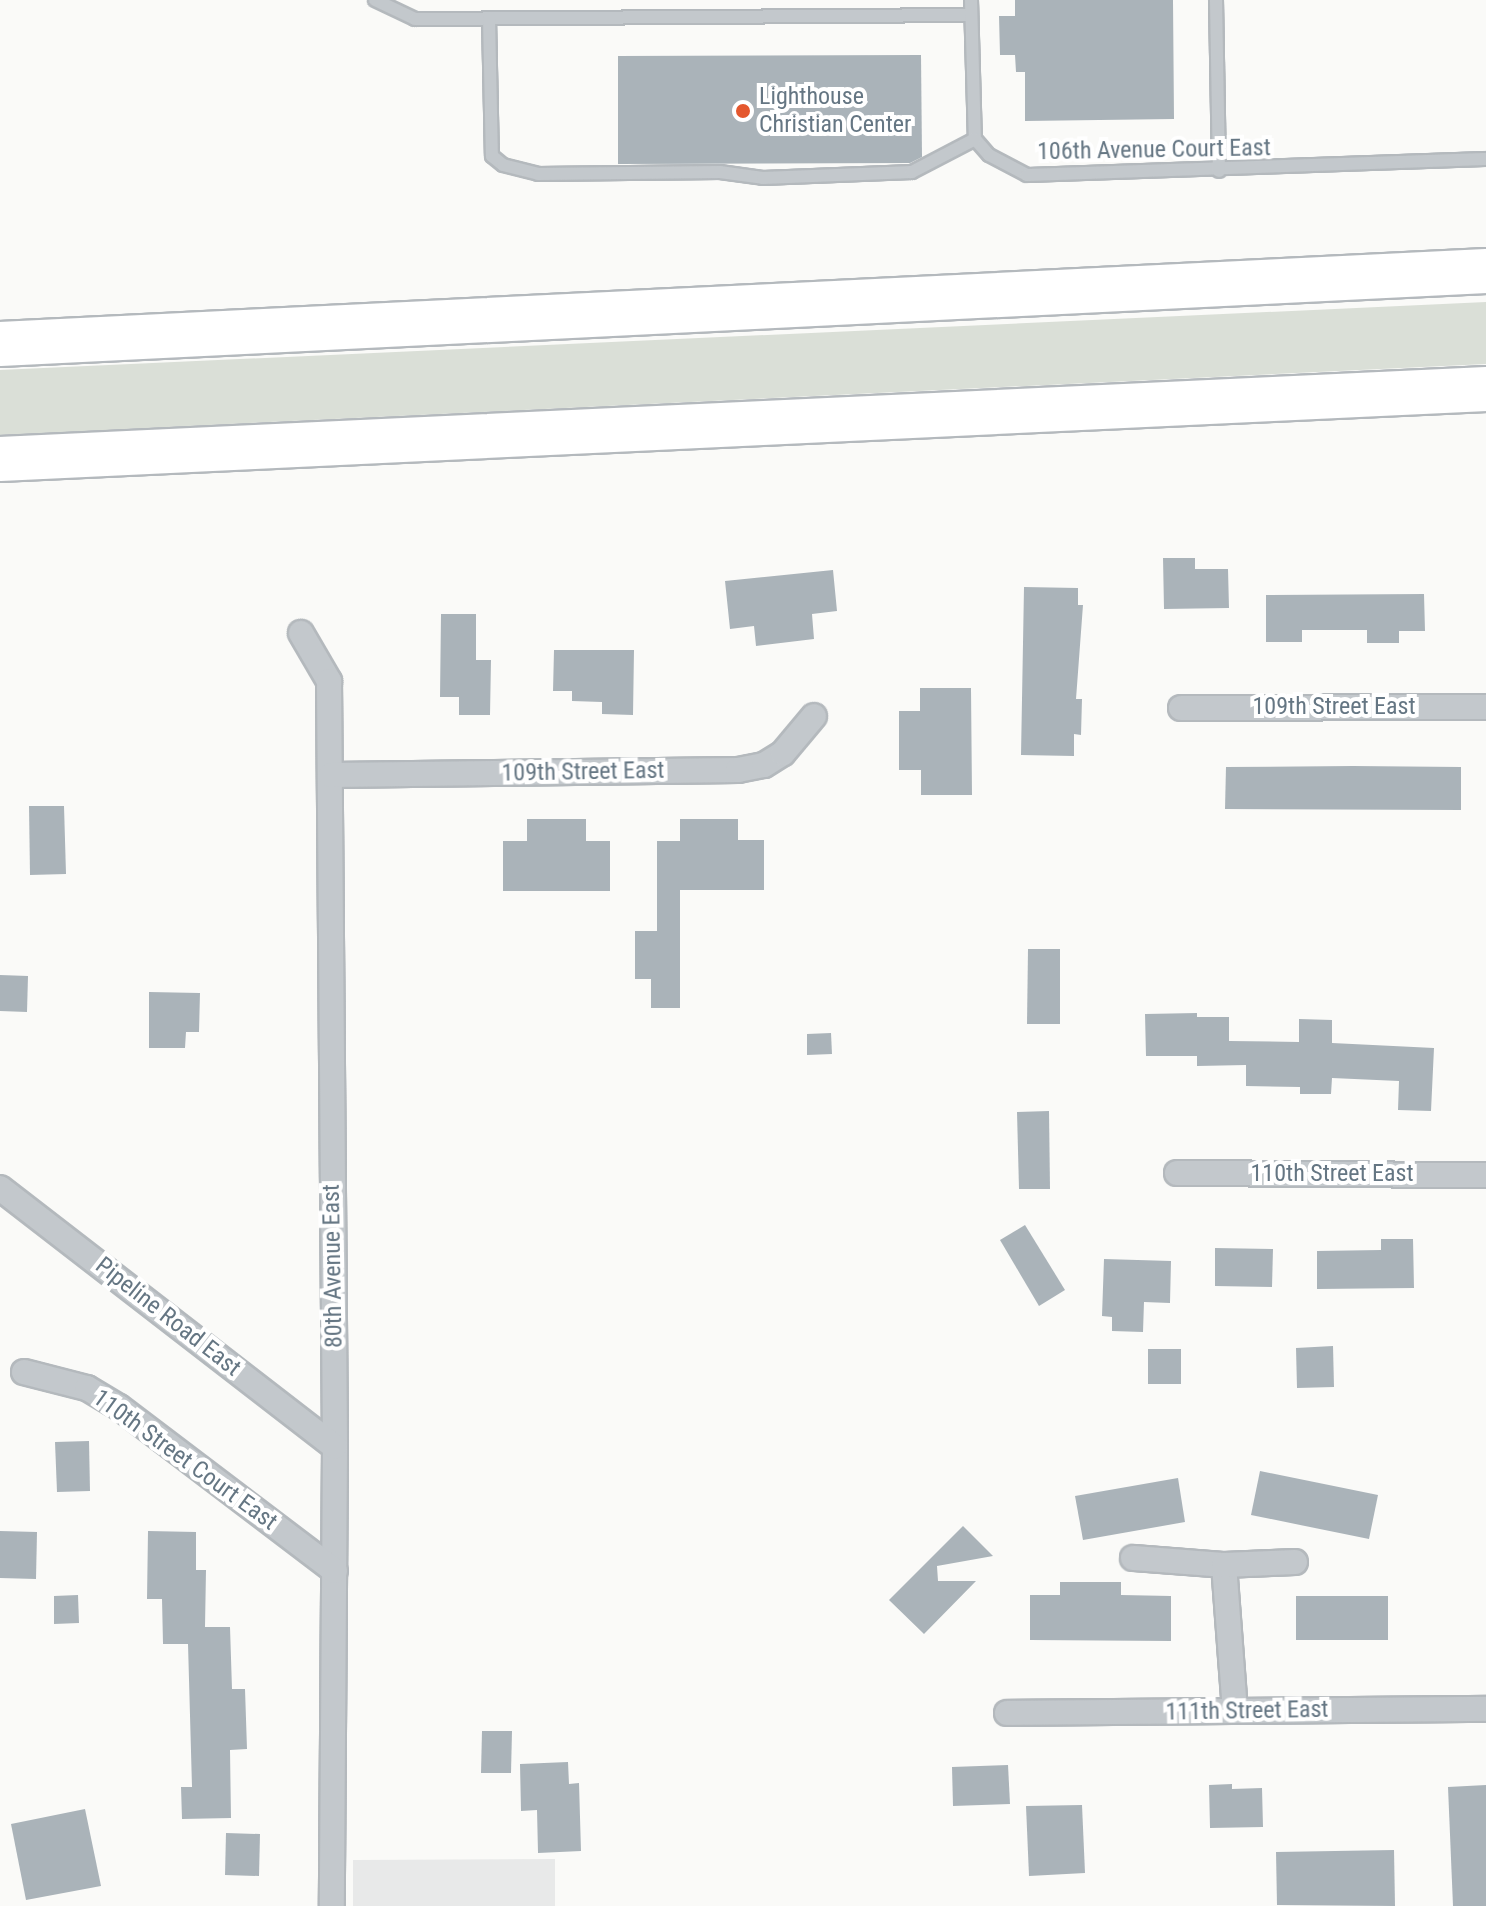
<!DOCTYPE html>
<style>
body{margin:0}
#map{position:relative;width:1486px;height:1906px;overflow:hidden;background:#fafaf8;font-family:"Roboto Condensed",sans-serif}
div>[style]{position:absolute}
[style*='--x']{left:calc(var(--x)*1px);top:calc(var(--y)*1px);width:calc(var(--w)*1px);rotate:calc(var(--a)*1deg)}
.built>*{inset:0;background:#e8e9e9}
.green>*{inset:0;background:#dadfd7}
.building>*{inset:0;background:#aab3b9}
.roads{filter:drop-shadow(2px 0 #b4b9bd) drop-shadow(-2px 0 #b4b9bd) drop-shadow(0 2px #b4b9bd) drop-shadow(0 -2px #b4b9bd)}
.lane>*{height:12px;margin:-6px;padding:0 6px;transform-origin:6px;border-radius:6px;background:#c3c8cc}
.street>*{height:24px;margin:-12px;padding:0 12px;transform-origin:12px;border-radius:12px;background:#c3c8cc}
.highway>*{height:44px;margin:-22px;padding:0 22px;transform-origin:22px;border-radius:22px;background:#fff}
.dots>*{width:22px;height:22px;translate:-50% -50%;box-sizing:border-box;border:4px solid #fff;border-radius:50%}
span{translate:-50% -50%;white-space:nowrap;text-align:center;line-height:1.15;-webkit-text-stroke:8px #fff;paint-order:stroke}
.poi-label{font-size:24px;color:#657683}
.left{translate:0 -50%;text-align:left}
.street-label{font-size:24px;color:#657683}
</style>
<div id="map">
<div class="built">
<div style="clip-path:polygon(555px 1859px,555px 1906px,353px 1906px,353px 1860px)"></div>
</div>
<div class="green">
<div style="clip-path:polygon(1486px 302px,1486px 364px,0 435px,0 370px)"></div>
</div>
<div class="building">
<div style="clip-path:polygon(1015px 0,1173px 0,1174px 119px,1025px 121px,1025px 72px,1016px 72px,1015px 55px,1000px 55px,999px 16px,1015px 16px)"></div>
<div style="clip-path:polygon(921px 55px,922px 157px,910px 163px,618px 164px,618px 56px)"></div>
<div style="clip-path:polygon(1163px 558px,1195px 558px,1195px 569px,1228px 569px,1229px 608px,1164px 609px)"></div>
<div style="clip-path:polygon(833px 570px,837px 611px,812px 614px,814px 639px,756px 646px,754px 626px,730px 629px,725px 581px)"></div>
<div style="clip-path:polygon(1024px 587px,1078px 588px,1078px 605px,1083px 605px,1076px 699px,1082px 699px,1081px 735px,1074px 734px,1074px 756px,1021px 755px)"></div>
<div style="clip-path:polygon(1424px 594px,1425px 631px,1399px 631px,1399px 643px,1367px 643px,1367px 630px,1302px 630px,1302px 642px,1266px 642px,1266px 595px)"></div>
<div style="clip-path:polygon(441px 614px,476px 614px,476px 660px,491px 660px,490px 715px,459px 715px,459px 697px,440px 697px)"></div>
<div style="clip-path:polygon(554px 650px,634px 650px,633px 715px,602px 714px,602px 702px,572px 701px,572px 691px,553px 691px)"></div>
<div style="clip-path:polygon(920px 688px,971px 688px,972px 795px,921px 795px,921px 770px,899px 770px,899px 711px,920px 711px)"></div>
<div style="clip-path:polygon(1353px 766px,1461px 767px,1461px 810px,1225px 809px,1226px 767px)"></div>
<div style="clip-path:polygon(29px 806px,64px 806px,66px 874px,30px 875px)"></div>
<div style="clip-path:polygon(527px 819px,586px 819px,586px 841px,610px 841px,610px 891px,503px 891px,503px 841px,527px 841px)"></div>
<div style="clip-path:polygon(680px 819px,738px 819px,738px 840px,764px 840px,764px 890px,680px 890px,680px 1008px,651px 1008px,651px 979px,635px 979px,635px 931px,657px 931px,657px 841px,680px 841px)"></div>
<div style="clip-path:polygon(1028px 949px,1060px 949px,1060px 1024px,1027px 1024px)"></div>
<div style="clip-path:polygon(0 975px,28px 976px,27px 1012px,0 1011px)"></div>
<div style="clip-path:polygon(149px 992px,200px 993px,199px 1032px,186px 1032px,185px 1048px,149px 1048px)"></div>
<div style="clip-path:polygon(1197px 1013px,1197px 1017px,1229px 1017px,1229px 1041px,1299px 1042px,1299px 1019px,1332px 1020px,1332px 1043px,1434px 1048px,1431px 1111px,1398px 1110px,1399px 1081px,1332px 1078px,1331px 1094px,1300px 1094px,1300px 1087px,1246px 1086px,1246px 1065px,1197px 1066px,1197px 1056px,1146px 1056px,1145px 1014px)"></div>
<div style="clip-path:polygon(831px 1033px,832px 1054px,807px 1055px,807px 1034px)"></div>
<div style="clip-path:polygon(1049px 1111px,1050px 1189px,1019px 1189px,1017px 1112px)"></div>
<div style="clip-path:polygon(1025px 1225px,1065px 1290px,1039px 1306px,1000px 1240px)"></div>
<div style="clip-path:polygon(1381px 1239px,1413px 1239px,1414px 1288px,1317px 1289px,1317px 1251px,1381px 1250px)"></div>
<div style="clip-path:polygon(1215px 1248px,1273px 1249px,1272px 1287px,1215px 1286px)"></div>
<div style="clip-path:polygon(1104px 1259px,1171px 1261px,1170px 1303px,1144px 1302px,1143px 1332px,1112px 1331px,1112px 1317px,1102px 1316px)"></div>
<div style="clip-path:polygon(1333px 1346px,1334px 1387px,1297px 1388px,1296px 1348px)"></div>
<div style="clip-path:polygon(1148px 1349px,1181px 1349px,1181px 1384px,1148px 1384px)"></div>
<div style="clip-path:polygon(89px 1441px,90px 1491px,57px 1492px,55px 1442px)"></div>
<div style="clip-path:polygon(1260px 1471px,1378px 1495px,1369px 1539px,1251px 1515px)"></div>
<div style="clip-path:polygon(1178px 1478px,1185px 1522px,1083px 1540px,1075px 1496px)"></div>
<div style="clip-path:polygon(963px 1526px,993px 1556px,937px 1566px,938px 1581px,976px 1581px,924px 1634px,889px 1600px)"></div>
<div style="clip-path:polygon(0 1531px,37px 1532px,36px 1579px,0 1578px)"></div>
<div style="clip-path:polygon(148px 1531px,196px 1532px,196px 1570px,206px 1570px,205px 1627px,230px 1627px,232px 1689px,245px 1689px,247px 1749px,230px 1750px,231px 1818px,182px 1819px,181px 1787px,192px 1787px,188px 1644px,163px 1644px,162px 1599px,147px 1599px)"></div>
<div style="clip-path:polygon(1060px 1582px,1121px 1582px,1121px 1595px,1171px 1596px,1171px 1641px,1030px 1640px,1030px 1595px,1060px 1595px)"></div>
<div style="clip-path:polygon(78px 1595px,79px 1623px,54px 1624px,54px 1596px)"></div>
<div style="clip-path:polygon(1296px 1596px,1388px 1596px,1388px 1640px,1296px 1640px)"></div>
<div style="clip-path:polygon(482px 1731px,512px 1731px,511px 1773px,481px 1773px)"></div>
<div style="clip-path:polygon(568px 1762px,569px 1784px,579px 1783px,581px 1851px,538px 1853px,537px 1810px,521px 1811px,520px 1764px)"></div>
<div style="clip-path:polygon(1008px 1765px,1010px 1804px,953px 1806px,952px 1767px)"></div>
<div style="clip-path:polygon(1232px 1784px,1232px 1789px,1262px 1788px,1263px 1827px,1210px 1828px,1209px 1785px)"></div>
<div style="clip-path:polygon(1486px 1785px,1486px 1906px,1453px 1906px,1448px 1787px)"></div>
<div style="clip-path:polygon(1082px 1805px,1085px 1873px,1029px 1876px,1026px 1806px)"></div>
<div style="clip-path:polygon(85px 1809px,101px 1886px,26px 1900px,11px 1824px)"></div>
<div style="clip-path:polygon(226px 1833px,260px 1834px,259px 1876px,225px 1875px)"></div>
<div style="clip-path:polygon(1394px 1850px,1395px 1906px,1277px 1905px,1276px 1852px)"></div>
</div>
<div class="roads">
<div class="lane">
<div style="--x:375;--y:0;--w:44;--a:25.4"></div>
<div style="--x:415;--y:19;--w:556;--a:-0.41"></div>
<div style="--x:971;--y:0;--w:139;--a:88.4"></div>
<div style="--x:975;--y:139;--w:21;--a:49"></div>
<div style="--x:989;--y:155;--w:43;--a:27.8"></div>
<div style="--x:1027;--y:175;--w:459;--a:-2"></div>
<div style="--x:1216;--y:0;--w:171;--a:89"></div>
<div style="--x:489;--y:18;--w:138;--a:88.8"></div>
<div style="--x:492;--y:156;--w:14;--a:39"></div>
<div style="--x:503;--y:165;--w:36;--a:14"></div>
<div style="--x:538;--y:174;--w:182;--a:-0.6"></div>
<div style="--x:720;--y:172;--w:43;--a:7.9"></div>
<div style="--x:763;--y:178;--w:149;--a:-2.3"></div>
<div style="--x:912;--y:172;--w:71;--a:-27.6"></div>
</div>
<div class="street">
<div style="--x:301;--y:633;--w:56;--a:59.7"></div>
<div style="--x:329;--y:681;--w:766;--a:89.55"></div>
<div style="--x:335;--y:1447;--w:459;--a:90.4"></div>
<div style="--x:1181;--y:708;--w:305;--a:-0.2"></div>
<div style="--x:331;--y:775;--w:407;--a:-0.7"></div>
<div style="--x:738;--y:770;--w:26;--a:-11"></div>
<div style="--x:764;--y:765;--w:22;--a:-32"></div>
<div style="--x:783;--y:753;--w:48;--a:-50"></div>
<div style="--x:1177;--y:1173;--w:309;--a:0.4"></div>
<div style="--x:0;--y:1188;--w:423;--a:37.7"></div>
<div style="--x:24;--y:1372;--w:65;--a:14.3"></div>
<div style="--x:87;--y:1388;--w:37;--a:31"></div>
<div style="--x:119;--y:1407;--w:271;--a:37.2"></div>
<div style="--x:1133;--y:1558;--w:91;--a:4.4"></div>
<div style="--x:1235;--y:1711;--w:146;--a:-94.3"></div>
<div style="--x:1224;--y:1565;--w:71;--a:-2.4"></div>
<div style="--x:1007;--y:1713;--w:479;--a:-0.5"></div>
</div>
<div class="highway">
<div style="--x:0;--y:344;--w:1488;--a:-2.81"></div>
<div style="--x:0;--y:459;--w:1488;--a:-2.7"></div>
</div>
</div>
<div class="dots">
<div style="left:743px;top:111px;background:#e4572e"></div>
</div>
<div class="poi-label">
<span class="left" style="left:759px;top:111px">Lighthouse<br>Christian Center</span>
</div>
<div class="street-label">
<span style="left:1154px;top:150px;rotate:-1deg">106th Avenue Court East</span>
<span style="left:1334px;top:707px">109th Street East</span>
<span style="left:583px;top:772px;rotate:-1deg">109th Street East</span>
<span style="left:1332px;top:1174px">110th Street East</span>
<span style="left:333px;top:1266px;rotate:-91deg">80th Avenue East</span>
<span style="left:168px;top:1317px;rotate:38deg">Pipeline Road East</span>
<span style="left:185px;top:1460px;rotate:36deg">110th Street Court East</span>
<span style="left:1247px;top:1711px;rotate:-1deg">111th Street East</span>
</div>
</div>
